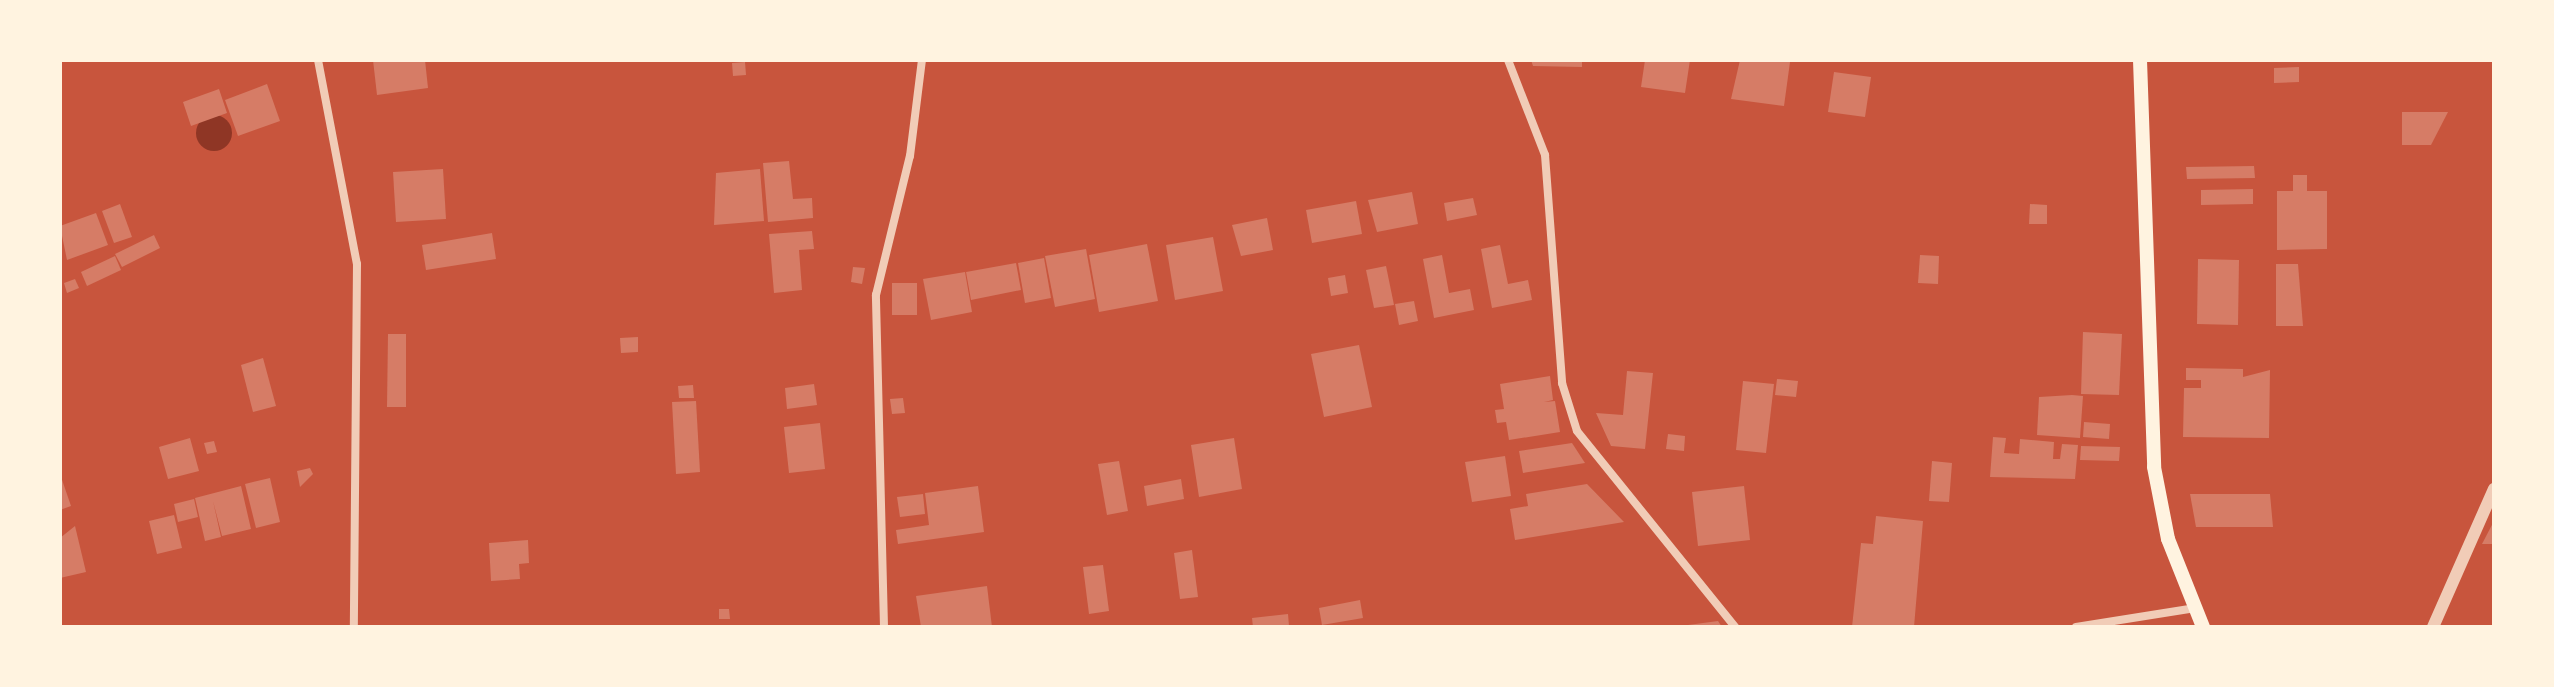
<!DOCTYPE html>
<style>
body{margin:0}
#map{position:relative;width:2554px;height:687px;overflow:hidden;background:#c8553d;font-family:Jost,sans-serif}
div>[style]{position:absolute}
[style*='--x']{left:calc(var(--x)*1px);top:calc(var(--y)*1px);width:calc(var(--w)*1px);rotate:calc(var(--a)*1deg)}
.water>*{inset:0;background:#8f3625}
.round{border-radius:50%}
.building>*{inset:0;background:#d67c66}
.minor>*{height:8px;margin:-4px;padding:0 4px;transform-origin:4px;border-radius:4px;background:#f1ccb7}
.tertiary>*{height:12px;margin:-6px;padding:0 6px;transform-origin:6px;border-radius:6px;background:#f1ccb7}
.secondary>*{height:14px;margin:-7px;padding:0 7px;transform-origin:7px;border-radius:7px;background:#fff3e0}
span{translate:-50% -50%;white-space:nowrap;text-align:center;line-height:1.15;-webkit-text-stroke:6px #fff3e0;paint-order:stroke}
.frame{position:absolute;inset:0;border:62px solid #fff3e0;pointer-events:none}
</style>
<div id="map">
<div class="water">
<div class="round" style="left:196px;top:115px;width:36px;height:36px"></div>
</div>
<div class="building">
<div style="clip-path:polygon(373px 60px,425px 60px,428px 88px,377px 95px)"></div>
<div style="clip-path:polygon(1531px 60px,1582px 60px,1582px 67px,1533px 66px)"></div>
<div style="clip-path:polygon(1645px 60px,1690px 60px,1685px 93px,1641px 87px)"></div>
<div style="clip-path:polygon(1740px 60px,1790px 62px,1784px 106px,1731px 99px)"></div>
<div style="clip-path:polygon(745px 62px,746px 75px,733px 76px,732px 63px)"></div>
<div style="clip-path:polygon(2299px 67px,2299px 82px,2274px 83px,2274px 68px)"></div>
<div style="clip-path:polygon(1834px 72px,1871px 77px,1865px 117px,1828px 112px)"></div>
<div style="clip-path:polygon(267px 84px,280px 121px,238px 136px,225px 100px)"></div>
<div style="clip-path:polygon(219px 89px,227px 113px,191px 126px,183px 102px)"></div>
<div style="clip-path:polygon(2402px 112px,2448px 112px,2431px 145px,2402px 145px)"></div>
<div style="clip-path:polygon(789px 161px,793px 199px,812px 198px,813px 218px,768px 222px,763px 163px)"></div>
<div style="clip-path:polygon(2254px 166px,2255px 178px,2187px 179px,2186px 167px)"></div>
<div style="clip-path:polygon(443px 169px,446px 219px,396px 222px,393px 172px)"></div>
<div style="clip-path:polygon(760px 169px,764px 221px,714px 225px,716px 173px)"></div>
<div style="clip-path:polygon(2293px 175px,2307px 175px,2307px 191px,2327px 191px,2327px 249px,2277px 250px,2277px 191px,2293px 191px)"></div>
<div style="clip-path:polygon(2253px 189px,2253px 204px,2201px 205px,2201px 190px)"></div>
<div style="clip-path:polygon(1412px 192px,1418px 224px,1377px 232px,1368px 200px)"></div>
<div style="clip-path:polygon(1473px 198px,1477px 215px,1447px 221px,1444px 203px)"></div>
<div style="clip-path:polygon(1356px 201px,1362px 234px,1312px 243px,1306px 210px)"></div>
<div style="clip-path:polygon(120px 204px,132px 237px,114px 243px,102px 211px)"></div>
<div style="clip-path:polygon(2030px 204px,2047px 205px,2047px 224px,2029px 224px)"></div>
<div style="clip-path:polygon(96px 213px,108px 245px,67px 260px,60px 226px)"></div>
<div style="clip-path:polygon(1267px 218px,1273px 250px,1241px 256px,1232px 225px)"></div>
<div style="clip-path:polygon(812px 231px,814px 249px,799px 250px,802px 290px,774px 293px,769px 234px)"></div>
<div style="clip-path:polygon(492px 233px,496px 259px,426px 270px,422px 245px)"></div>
<div style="clip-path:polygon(154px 235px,160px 248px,122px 267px,115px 254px)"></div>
<div style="clip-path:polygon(1213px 237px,1223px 291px,1175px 300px,1166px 245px)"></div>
<div style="clip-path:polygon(1147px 244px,1158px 301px,1099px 312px,1089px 255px)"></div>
<div style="clip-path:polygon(1500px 245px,1508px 284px,1528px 280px,1532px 300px,1492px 308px,1481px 249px)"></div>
<div style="clip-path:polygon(1086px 249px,1095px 299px,1055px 307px,1045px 256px)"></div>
<div style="clip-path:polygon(1442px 255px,1449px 293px,1470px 289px,1474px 310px,1434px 318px,1423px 259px)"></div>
<div style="clip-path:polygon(1920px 255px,1939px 256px,1938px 284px,1918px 283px)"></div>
<div style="clip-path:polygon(115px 256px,121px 270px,87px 286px,81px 272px)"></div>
<div style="clip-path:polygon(1044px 258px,1051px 298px,1025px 303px,1018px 263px)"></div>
<div style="clip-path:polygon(2198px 259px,2239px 260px,2238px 325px,2197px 324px)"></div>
<div style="clip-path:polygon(1016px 263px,1021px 290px,971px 300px,966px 272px)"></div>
<div style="clip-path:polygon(2276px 264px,2298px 264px,2303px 326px,2276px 326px)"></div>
<div style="clip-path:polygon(1386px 266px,1394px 305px,1374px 308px,1366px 270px)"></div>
<div style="clip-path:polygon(853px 267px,865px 268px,862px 284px,851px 282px)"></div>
<div style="clip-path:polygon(965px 272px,972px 312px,931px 320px,923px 279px)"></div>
<div style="clip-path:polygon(1345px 275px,1348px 293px,1331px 296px,1328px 278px)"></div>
<div style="clip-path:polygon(75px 279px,79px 288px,67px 293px,64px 283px)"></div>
<div style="clip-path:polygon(892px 283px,917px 283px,917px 315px,892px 315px)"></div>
<div style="clip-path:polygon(1414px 301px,1418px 321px,1399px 325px,1395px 304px)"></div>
<div style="clip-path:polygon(2083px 332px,2122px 334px,2119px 395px,2081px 394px)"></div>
<div style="clip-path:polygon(388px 334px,406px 334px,406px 407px,387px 407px)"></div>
<div style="clip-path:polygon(638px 337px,638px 352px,621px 353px,620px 338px)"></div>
<div style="clip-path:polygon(1359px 345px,1372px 407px,1324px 417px,1311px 354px)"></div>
<div style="clip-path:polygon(263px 358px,276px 406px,253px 412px,241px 365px)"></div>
<div style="clip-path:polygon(2186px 368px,2243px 369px,2243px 377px,2270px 370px,2269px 438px,2183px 437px,2184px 388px,2201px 388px,2201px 380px,2186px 380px)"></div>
<div style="clip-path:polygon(1627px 371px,1653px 373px,1645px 449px,1611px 446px,1596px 413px,1623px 415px)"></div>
<div style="clip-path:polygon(1550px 376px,1553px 400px,1544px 402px,1555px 401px,1560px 432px,1509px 440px,1506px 422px,1497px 423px,1495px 410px,1504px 409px,1500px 384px)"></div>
<div style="clip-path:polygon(1777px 379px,1798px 381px,1796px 397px,1775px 395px)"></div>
<div style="clip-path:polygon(1743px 381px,1774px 384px,1766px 453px,1736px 450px)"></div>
<div style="clip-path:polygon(814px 384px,817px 405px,787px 409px,785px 388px)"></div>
<div style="clip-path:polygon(693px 385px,694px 398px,679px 398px,678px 386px)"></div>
<div style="clip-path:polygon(2072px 395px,2083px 396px,2080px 438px,2037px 435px,2039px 397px)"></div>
<div style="clip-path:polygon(903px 398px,905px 413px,892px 414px,890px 399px)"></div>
<div style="clip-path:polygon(696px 401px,700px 472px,676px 474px,672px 402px)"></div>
<div style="clip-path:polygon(2084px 422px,2110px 424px,2109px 439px,2083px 437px)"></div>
<div style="clip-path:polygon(820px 423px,825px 469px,789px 473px,784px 427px)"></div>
<div style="clip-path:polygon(1668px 434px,1685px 436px,1684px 451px,1666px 449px)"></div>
<div style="clip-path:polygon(1993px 437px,2006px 438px,2004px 453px,2019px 454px,2020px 439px,2054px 442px,2053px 459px,2060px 459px,2062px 444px,2078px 445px,2075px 479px,1990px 477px)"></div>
<div style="clip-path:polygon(190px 438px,199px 471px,168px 479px,159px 447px)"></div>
<div style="clip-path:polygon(1234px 438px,1242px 489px,1199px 497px,1191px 445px)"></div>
<div style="clip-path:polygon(214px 441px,217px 452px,207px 454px,204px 443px)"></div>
<div style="clip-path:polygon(1572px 443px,1585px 463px,1523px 473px,1519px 451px)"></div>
<div style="clip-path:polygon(2081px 446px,2120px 447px,2119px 461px,2080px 460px)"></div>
<div style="clip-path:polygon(1505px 456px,1511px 496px,1472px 502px,1465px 462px)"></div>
<div style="clip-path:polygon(1119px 461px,1128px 511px,1107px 515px,1098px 464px)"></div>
<div style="clip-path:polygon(1932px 461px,1952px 463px,1949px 502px,1929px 501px)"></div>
<div style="clip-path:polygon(310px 468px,313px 474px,300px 487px,297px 471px)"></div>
<div style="clip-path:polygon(60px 474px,71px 506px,60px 510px)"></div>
<div style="clip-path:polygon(270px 478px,280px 522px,256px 528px,245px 484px)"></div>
<div style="clip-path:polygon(1181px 479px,1184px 499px,1147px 506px,1144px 486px)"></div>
<div style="clip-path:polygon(1587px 484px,1624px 522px,1515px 540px,1510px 509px,1528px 506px,1526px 494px)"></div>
<div style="clip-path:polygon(241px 486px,251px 529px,222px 536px,213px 501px,221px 537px,205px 541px,195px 498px)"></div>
<div style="clip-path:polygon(978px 486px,984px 532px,898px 544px,896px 530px,929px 525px,925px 493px)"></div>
<div style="clip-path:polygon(1744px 486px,1750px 540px,1698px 546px,1692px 492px)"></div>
<div style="clip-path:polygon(923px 494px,925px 514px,900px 517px,897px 497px)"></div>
<div style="clip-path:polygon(2190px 494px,2270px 494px,2273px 527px,2196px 527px)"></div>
<div style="clip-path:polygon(194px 499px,198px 517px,178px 522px,174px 504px)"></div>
<div style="clip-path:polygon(174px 515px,182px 548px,157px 554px,149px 521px)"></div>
<div style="clip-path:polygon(1876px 516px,1923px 521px,1914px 627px,1852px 627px,1861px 543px,1873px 544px)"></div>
<div style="clip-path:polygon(2494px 521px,2494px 544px,2482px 544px)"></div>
<div style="clip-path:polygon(75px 526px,86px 572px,60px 578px,60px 538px)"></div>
<div style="clip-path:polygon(528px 540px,529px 563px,519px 564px,520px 579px,491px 581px,489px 543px)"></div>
<div style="clip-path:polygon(1192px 550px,1198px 597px,1180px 599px,1174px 553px)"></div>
<div style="clip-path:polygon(1103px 565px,1109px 611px,1089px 614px,1083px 567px)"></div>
<div style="clip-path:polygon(987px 586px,992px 627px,921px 627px,916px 596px)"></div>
<div style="clip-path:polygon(1360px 600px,1363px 618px,1322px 625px,1319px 608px)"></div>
<div style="clip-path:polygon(719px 609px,729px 609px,730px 619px,719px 619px)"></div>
<div style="clip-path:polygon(1288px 614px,1289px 626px,1253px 627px,1252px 618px)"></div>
<div style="clip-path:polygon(1718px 621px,1722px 627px,1688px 627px,1688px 625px)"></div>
</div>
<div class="minor">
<div style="--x:318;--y:60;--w:208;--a:79.2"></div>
<div style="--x:357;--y:264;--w:363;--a:90.5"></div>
<div style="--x:1508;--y:60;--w:102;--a:68.7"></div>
<div style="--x:1545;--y:155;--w:229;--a:85.7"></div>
<div style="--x:1562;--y:383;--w:50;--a:72.6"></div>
<div style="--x:1577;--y:431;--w:252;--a:51.1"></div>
<div style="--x:884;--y:627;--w:332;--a:-91.4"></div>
<div style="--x:876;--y:295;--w:143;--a:-76.3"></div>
<div style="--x:910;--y:156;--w:97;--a:-82.9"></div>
<div style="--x:2076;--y:627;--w:121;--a:-9"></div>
</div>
<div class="tertiary">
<div style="--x:2433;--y:627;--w:151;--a:-66.2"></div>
</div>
<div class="secondary">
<div style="--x:2140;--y:60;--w:407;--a:88"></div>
<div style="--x:2154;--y:467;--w:73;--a:79"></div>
<div style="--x:2168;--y:539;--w:95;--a:68.3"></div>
</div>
<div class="frame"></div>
</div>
